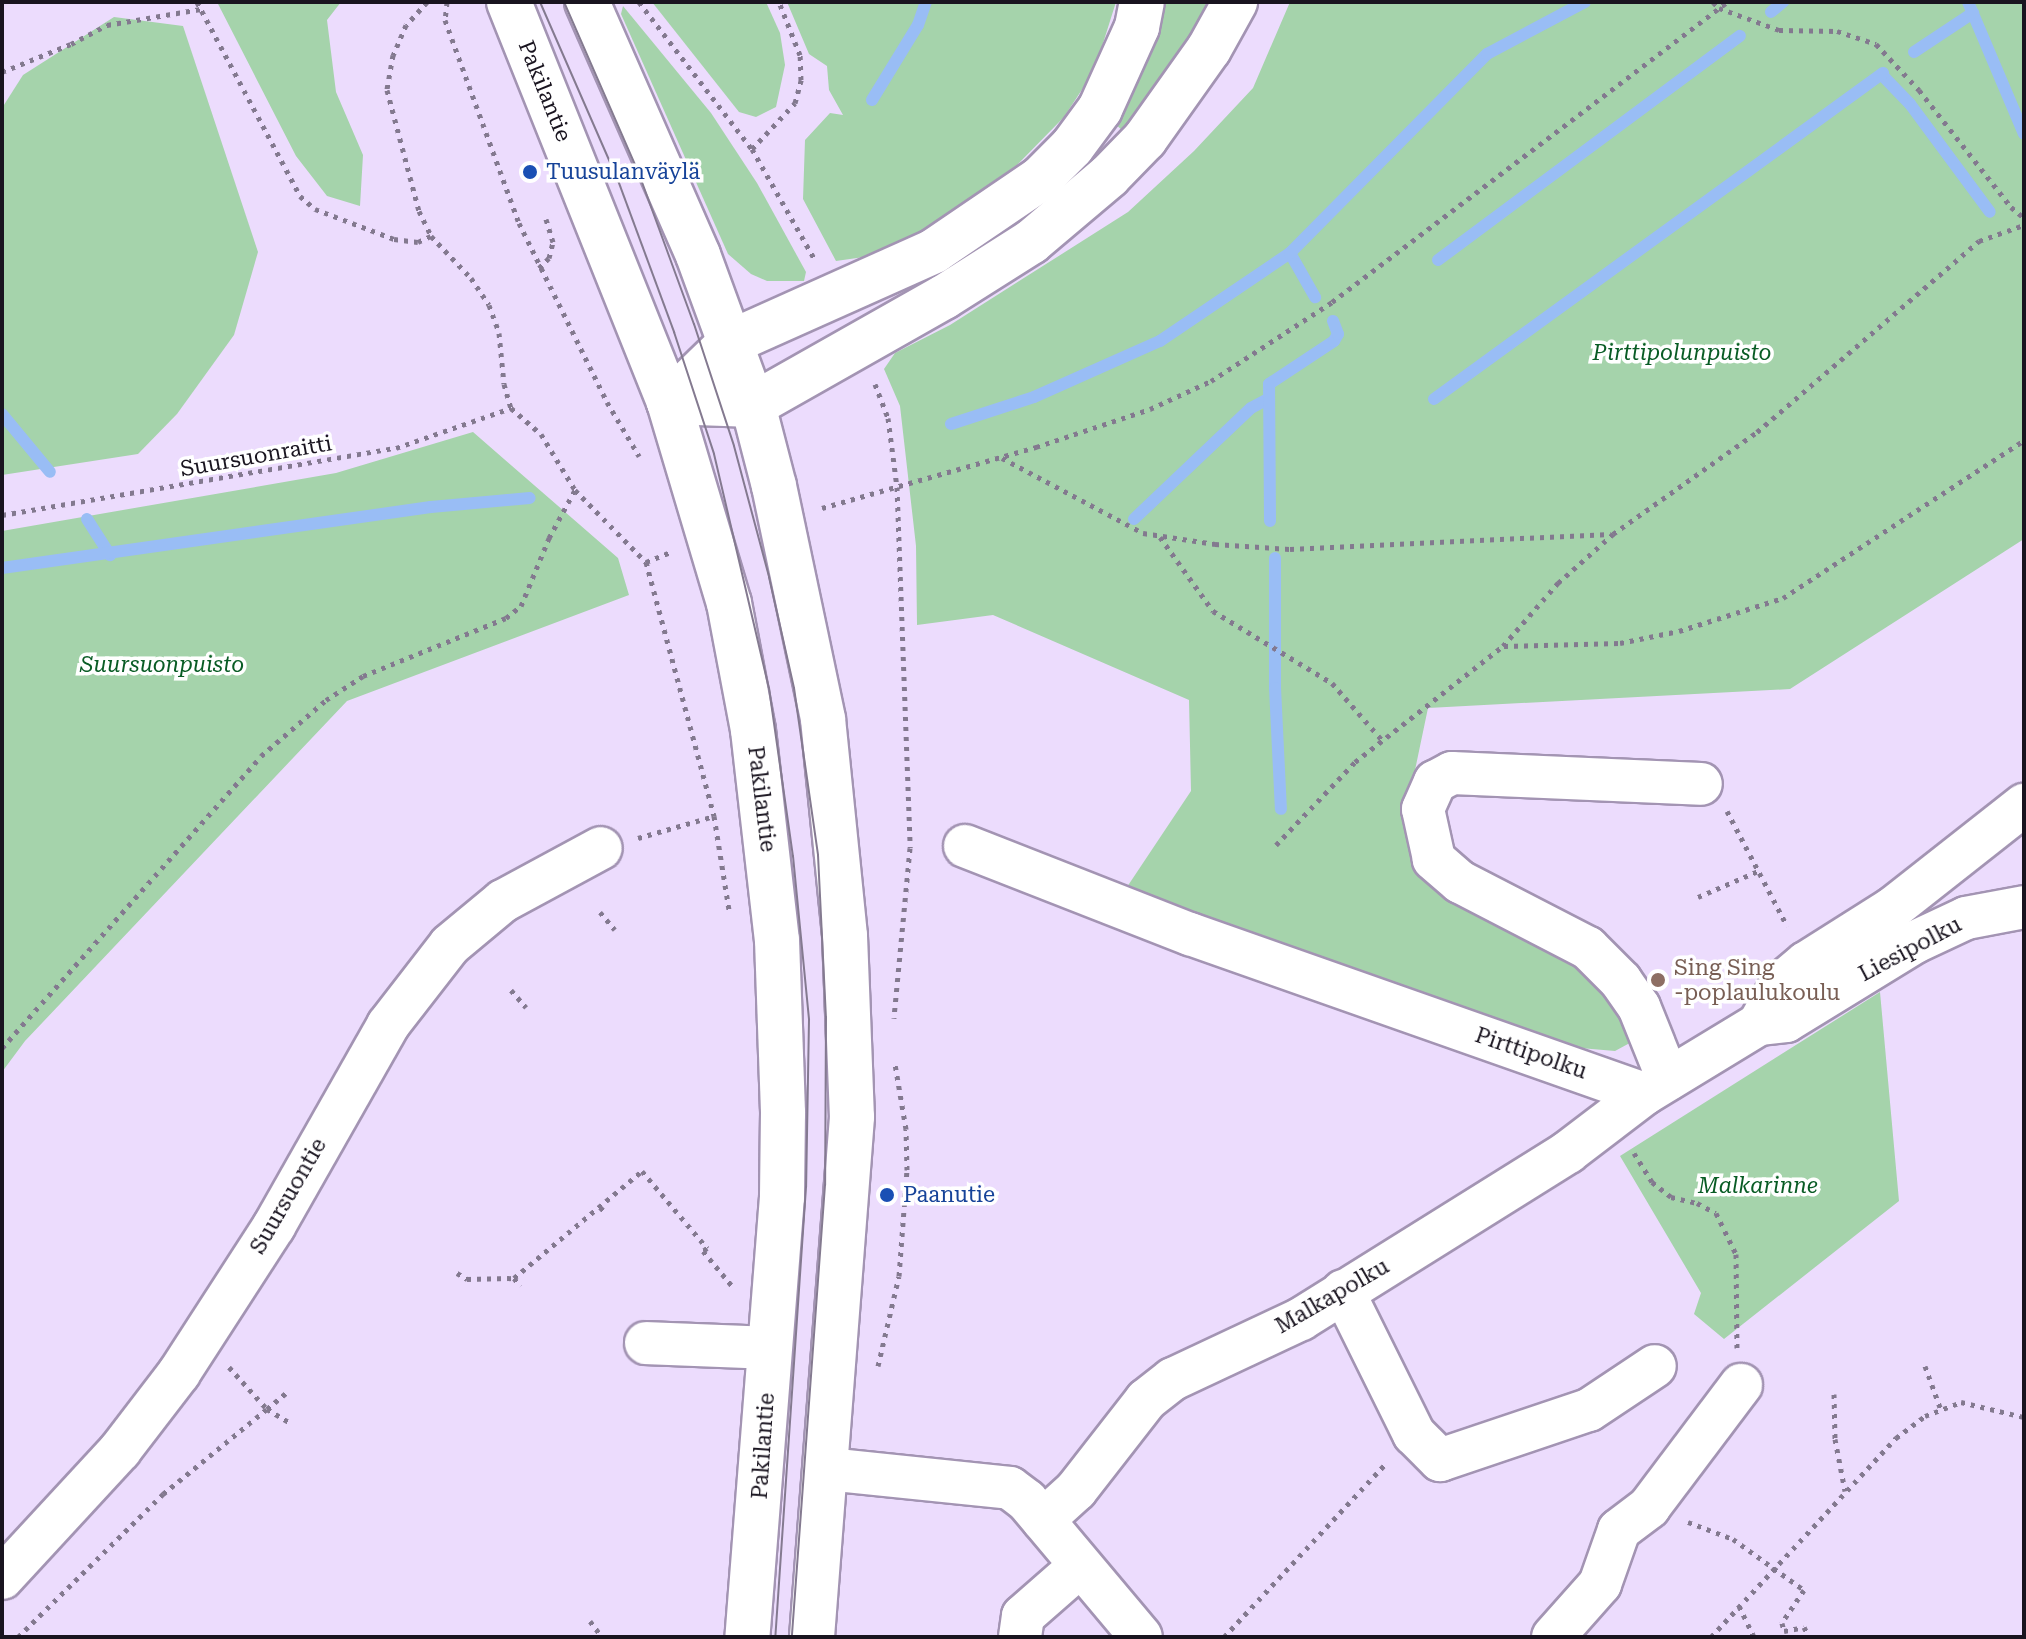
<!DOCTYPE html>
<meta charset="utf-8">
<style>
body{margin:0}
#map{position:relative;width:2026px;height:1639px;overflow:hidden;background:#ecdcfd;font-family:"Roboto Serif",serif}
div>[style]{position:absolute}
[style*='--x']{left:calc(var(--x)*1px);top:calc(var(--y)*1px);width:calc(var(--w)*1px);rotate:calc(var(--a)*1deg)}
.green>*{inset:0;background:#a5d3ab}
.stream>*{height:12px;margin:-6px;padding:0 6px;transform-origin:6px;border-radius:6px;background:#99bdf5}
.path>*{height:5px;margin-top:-2.5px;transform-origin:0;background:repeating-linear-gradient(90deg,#83798f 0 4px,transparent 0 10px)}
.roads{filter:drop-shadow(2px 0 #a394b3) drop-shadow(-2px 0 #a394b3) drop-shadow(0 2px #a394b3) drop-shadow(0 -2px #a394b3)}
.minor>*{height:42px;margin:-21px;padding:0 21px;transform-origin:21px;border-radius:21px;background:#fff}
.major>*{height:44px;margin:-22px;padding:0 22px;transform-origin:22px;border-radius:22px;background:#fff}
.highway>*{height:44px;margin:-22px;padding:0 22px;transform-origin:22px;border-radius:22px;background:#fff}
.tram>*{height:2px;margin:-1px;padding:0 1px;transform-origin:1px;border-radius:1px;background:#847a90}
.dots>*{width:22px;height:22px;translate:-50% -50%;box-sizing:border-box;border:4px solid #fff;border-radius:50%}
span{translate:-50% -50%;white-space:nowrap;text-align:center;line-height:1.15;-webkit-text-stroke:7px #fff;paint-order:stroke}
.street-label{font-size:22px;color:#19141f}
.transit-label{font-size:22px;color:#164399}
.left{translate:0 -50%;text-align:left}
.park-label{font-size:22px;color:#095c25;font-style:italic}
.education-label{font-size:22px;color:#785e54}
.frame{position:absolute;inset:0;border:4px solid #19141f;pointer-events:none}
</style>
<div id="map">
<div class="green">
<div style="clip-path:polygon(217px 2px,341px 2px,327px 20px,336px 92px,363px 155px,360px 206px,327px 196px,296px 156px)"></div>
<div style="clip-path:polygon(652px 2px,766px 2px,780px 33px,785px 65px,776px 107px,756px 117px,739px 112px)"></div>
<div style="clip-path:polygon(787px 2px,1116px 2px,1099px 56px,1083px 88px,1064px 117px,1017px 165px,923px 230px,864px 257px,836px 261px,803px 199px,805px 140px,830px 113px,843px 115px,829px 90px,827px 66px,809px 54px)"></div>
<div style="clip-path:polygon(1163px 2px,1207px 2px,1181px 53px,1124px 132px,1113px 122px)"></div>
<div style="clip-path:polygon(1290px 2px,2024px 2px,2024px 539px,1790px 689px,1428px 708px,1405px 818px,1426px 870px,1484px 919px,1558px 958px,1584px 964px,1639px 1038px,1615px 1051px,1557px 1046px,1361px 971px,1123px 893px,1191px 791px,1189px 700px,993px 615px,917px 625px,916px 546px,900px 406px,884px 369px,895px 353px,950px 325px,1128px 212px,1194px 151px,1253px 88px)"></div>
<div style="clip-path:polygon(623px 6px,711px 113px,757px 183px,806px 272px,804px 281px,767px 281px,751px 274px,728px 254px,621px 14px)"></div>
<div style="clip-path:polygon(114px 17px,183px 26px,258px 252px,234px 335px,177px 414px,138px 454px,2px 475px,2px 108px,23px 75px)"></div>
<div style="clip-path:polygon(473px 432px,618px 558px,629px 595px,347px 701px,25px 1041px,2px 1072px,2px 531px,336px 473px)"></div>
<div style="clip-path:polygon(1880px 992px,1899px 1201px,1724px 1339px,1694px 1314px,1701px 1293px,1620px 1156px)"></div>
</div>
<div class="stream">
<div style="--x:1968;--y:2;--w:143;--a:67"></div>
<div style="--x:1771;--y:12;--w:16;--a:-40"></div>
<div style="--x:1914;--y:52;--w:71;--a:-33.5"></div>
<div style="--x:1882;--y:75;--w:40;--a:46"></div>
<div style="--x:1910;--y:104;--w:134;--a:53.5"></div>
<div style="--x:872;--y:100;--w:88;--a:-58.5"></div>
<div style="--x:918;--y:25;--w:24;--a:-71"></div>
<div style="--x:1290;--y:253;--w:51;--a:60.4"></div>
<div style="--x:1438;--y:260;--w:376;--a:-36.6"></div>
<div style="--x:1434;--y:399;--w:555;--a:-35.98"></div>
<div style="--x:2;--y:414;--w:75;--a:50.4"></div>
<div style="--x:951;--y:424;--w:87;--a:-18"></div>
<div style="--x:1034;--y:397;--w:138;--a:-24"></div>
<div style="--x:1160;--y:341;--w:157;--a:-34.1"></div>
<div style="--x:1290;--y:253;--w:280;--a:-45.3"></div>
<div style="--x:1487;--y:54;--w:111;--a:-28"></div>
<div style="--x:87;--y:519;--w:43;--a:57.4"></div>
<div style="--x:1134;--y:519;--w:161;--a:-43.5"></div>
<div style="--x:1251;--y:408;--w:17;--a:-28"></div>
<div style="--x:1270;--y:521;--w:137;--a:-90.4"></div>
<div style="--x:1269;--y:384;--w:78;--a:-33.5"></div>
<div style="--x:1334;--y:341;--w:8;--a:-60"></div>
<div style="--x:1338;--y:334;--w:14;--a:-111"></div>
<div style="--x:1275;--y:558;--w:130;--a:90"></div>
<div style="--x:1275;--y:688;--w:121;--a:87.2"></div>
<div style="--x:2;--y:568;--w:433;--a:-8.1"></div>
<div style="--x:431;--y:507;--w:99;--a:-5.2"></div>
</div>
<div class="path">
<div style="--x:197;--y:2;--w:220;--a:62"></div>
<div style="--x:300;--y:196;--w:20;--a:41"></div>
<div style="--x:315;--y:209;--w:85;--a:20.8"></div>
<div style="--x:394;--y:239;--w:24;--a:7"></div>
<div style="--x:418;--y:242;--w:14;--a:-25"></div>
<div style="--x:427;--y:2;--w:31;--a:132"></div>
<div style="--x:406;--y:25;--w:33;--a:113"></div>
<div style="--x:393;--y:55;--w:36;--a:100"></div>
<div style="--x:387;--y:90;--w:125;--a:75.2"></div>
<div style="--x:419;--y:211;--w:28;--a:64"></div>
<div style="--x:431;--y:236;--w:58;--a:46.4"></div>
<div style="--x:471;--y:278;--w:32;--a:56"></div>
<div style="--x:489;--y:305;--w:30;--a:70"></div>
<div style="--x:499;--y:333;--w:51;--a:84.4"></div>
<div style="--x:504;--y:384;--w:25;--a:74"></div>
<div style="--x:511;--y:408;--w:40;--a:41"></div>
<div style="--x:541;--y:434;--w:66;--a:58.7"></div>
<div style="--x:575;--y:490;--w:101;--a:45.4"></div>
<div style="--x:646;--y:562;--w:263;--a:75"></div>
<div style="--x:714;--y:816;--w:95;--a:80.9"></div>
<div style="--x:447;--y:2;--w:18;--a:96"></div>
<div style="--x:445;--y:20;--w:216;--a:70"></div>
<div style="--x:519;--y:223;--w:199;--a:63.8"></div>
<div style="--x:607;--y:402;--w:63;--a:59.3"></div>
<div style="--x:639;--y:2;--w:185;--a:52.5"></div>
<div style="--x:752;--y:149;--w:128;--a:60.4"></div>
<div style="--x:1713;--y:2;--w:8;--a:45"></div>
<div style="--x:1719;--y:8;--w:64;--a:20.1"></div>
<div style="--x:1779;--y:30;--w:58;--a:1"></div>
<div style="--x:1837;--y:31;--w:41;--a:18.4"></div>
<div style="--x:1876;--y:44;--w:63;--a:46.9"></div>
<div style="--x:1919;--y:90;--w:149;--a:51.8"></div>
<div style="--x:2011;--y:207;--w:17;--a:40"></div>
<div style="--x:2;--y:72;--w:74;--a:-22.1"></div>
<div style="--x:71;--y:44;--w:41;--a:-27.8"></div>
<div style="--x:107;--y:25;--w:95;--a:-9.7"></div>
<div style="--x:752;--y:149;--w:63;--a:-46.9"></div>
<div style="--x:795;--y:103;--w:24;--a:-75"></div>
<div style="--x:801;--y:80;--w:25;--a:-92"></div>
<div style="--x:800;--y:55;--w:57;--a:-111.6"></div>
<div style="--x:539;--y:268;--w:14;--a:-45"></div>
<div style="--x:549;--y:258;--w:16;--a:-76"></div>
<div style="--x:553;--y:242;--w:24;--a:-107"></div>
<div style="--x:875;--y:384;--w:36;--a:69"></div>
<div style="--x:888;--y:418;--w:70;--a:82.6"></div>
<div style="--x:897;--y:487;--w:361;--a:87.9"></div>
<div style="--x:910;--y:848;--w:171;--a:95.4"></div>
<div style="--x:1002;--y:458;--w:160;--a:28"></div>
<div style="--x:1143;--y:533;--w:73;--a:8.7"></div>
<div style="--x:1215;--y:544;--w:75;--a:3.8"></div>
<div style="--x:1290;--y:549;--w:321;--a:-2.7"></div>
<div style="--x:822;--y:508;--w:223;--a:-15.9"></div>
<div style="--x:1036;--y:447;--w:120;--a:-18.4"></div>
<div style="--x:1150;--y:409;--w:67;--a:-24.7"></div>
<div style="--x:1211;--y:381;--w:145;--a:-33.1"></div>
<div style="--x:1332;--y:302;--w:496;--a:-37.2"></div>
<div style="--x:2;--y:515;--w:400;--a:-9.7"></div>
<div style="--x:396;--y:448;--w:122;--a:-19.2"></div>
<div style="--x:1160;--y:537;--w:91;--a:54.4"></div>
<div style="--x:1213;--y:611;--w:139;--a:31.2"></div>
<div style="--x:1332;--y:683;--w:77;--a:48.7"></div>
<div style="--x:646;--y:562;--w:27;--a:-22"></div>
<div style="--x:1504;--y:646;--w:116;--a:-1.5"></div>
<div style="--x:1620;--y:643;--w:60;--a:-11.5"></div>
<div style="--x:1679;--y:631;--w:109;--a:-17.6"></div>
<div style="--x:1783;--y:598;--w:288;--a:-33.2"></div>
<div style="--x:1727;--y:811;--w:130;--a:62.4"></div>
<div style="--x:638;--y:838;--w:79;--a:-16.1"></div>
<div style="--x:1276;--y:845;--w:115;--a:-46.4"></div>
<div style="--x:1355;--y:762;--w:188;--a:-38.1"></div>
<div style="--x:1503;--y:646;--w:84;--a:-48.9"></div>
<div style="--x:1558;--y:583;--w:74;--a:-41.7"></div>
<div style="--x:1613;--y:534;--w:176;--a:-35.3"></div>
<div style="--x:1757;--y:432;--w:293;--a:-40.7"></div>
<div style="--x:1979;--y:241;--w:48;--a:-19.6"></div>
<div style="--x:1698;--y:897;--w:65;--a:-23.4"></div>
<div style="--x:600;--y:912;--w:23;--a:50"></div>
<div style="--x:511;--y:990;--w:23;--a:49"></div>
<div style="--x:2;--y:1048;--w:390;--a:-48.4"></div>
<div style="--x:261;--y:756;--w:86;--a:-40.7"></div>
<div style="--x:326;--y:700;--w:44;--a:-33"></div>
<div style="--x:363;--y:676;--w:154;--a:-22.1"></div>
<div style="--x:506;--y:618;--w:19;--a:-39"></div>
<div style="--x:521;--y:606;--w:74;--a:-67.6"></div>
<div style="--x:549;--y:538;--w:55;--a:-61.6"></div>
<div style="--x:1634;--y:1153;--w:34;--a:58"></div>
<div style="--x:1652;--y:1182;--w:24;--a:38"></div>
<div style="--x:1671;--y:1197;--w:27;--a:13"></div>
<div style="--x:1697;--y:1203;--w:21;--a:28"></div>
<div style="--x:1716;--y:1213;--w:46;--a:64"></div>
<div style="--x:1736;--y:1254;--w:94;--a:89.4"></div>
<div style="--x:600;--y:1207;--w:8;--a:45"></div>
<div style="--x:457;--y:1273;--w:12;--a:31"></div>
<div style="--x:467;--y:1279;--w:47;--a:-1.2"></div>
<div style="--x:514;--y:1278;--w:167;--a:-39.9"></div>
<div style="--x:642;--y:1171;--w:101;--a:49.8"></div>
<div style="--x:707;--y:1248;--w:5;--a:143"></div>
<div style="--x:703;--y:1251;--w:47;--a:50.2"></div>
<div style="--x:514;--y:1278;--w:10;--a:53"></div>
<div style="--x:878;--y:1366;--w:92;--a:-76.9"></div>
<div style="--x:899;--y:1276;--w:106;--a:-85.7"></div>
<div style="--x:907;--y:1170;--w:41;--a:-91.4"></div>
<div style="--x:906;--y:1129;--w:66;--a:-99.6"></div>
<div style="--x:1925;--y:1366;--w:47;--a:70"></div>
<div style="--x:229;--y:1367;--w:57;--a:47.9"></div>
<div style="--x:267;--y:1409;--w:26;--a:-40"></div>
<div style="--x:1834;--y:1394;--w:45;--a:88.7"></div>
<div style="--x:1835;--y:1439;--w:53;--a:79.1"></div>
<div style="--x:1688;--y:1522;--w:48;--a:20.7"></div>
<div style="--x:1733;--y:1539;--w:87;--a:35.7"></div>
<div style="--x:1804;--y:1590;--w:40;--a:124"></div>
<div style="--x:1782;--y:1623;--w:8;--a:76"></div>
<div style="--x:1784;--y:1631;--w:20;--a:-11"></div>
<div style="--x:1804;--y:1627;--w:11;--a:63"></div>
<div style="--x:1739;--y:1606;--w:34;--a:64"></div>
<div style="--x:590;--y:1621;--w:20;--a:53"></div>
<div style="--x:18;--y:1637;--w:204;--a:-44.6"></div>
<div style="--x:163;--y:1494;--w:134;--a:-39.3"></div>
<div style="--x:267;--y:1409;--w:26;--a:31"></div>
<div style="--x:1224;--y:1637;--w:239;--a:-47"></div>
<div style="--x:1711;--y:1637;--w:272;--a:-47.1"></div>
<div style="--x:1896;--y:1438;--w:36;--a:-37"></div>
<div style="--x:1925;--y:1416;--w:39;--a:-21"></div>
<div style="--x:1961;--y:1402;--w:65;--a:13.4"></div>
</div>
<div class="roads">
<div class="minor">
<div style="--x:965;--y:846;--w:242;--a:21.4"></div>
<div style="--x:1190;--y:934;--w:481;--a:19.4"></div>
<div style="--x:1644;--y:1094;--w:135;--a:-31.3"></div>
<div style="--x:1759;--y:1024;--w:47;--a:-60.7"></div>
<div style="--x:1782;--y:983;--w:31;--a:-40"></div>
<div style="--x:1806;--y:963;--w:103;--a:-32.3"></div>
<div style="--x:1893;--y:908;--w:167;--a:-38.2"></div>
<div style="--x:1759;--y:1024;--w:27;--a:-6"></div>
<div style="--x:1786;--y:1021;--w:151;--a:-31.5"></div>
<div style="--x:1915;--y:942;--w:56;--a:-25.2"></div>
<div style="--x:1966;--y:918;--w:59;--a:-10.7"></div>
<div style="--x:1668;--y:1079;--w:78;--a:-111.9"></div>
<div style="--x:1639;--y:1007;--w:32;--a:-125"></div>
<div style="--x:1621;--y:981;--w:47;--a:-135"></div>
<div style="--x:1588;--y:948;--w:144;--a:-152.7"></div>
<div style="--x:1460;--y:882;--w:35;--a:-139"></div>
<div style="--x:1434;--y:859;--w:51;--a:-102.4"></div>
<div style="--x:1423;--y:809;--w:30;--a:-66"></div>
<div style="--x:1435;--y:782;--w:19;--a:-28"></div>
<div style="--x:1452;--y:773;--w:249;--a:2.5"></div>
<div style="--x:1343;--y:1291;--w:160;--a:63.6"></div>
<div style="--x:1414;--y:1434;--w:37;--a:45"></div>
<div style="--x:1440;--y:1460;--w:157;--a:-18.6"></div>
<div style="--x:1589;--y:1410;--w:79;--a:-33.7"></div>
<div style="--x:646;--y:1343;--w:124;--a:2.3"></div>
<div style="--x:827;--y:1469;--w:184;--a:5.9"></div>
<div style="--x:1010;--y:1488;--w:21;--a:37"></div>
<div style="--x:1027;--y:1501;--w:177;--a:50"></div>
<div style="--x:1043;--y:1520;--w:45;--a:-42.3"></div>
<div style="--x:1076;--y:1490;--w:114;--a:-52.1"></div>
<div style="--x:1146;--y:1400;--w:34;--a:-38"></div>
<div style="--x:1173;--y:1379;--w:141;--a:-25.1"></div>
<div style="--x:1301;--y:1319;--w:315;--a:-32"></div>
<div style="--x:1568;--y:1152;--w:96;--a:-37.3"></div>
<div style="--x:2;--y:1578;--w:174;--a:-47.3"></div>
<div style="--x:120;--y:1450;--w:97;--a:-52.5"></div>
<div style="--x:179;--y:1373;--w:175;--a:-57.1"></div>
<div style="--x:274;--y:1226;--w:231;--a:-60.4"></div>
<div style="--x:388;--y:1025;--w:101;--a:-52.2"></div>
<div style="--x:450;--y:945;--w:69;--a:-39.7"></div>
<div style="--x:503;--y:901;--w:111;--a:-28.4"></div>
<div style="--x:1020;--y:1637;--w:21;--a:-82"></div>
<div style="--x:1023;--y:1616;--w:74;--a:-41.2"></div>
<div style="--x:1553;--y:1637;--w:71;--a:-48.4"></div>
<div style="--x:1600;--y:1584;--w:57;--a:-70.6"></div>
<div style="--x:1619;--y:1530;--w:38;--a:-37"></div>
<div style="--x:1649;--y:1507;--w:153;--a:-53"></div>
</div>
<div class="major">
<div style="--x:509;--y:2;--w:431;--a:68.2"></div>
<div style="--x:669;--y:402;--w:210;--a:73.4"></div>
<div style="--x:729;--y:603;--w:129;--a:79.3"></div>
<div style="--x:753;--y:730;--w:211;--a:83.5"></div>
<div style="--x:777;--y:940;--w:173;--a:88"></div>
<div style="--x:783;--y:1113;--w:84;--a:90.7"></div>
<div style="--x:782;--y:1197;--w:441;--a:94.5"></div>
<div style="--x:587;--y:2;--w:276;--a:66.3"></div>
<div style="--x:698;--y:255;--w:160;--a:69.9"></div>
<div style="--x:753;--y:405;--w:84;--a:75.5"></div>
<div style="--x:774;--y:486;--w:238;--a:78.1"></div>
<div style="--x:823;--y:719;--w:218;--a:84.2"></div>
<div style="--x:845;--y:936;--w:181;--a:87.8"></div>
<div style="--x:852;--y:1117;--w:522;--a:94.4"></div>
</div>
<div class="highway">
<div style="--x:669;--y:402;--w:84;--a:2"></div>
<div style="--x:753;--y:405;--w:219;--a:-29.5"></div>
<div style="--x:944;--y:297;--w:103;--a:-32.3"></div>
<div style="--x:1031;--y:242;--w:102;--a:-40.2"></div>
<div style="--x:1109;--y:176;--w:52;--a:-45.8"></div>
<div style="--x:1145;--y:139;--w:110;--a:-54.6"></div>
<div style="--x:1209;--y:49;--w:54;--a:-61"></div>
<div style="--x:669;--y:402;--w:86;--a:-44.1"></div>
<div style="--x:731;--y:342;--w:222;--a:-24.1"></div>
<div style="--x:934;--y:251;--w:128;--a:-34.2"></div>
<div style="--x:1040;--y:179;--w:45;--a:-45"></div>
<div style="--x:1072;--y:147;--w:47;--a:-53.6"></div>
<div style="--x:1100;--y:109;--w:90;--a:-65.7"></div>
<div style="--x:1137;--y:27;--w:25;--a:-79"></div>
</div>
</div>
<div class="tram">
<div style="--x:540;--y:2;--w:197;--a:66.4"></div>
<div style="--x:619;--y:183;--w:159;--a:69.7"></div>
<div style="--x:674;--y:332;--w:128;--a:71.8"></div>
<div style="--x:714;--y:454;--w:240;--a:76.8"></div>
<div style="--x:769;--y:688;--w:170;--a:81.9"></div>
<div style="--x:793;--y:856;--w:165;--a:84.4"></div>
<div style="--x:809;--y:1020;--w:167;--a:91"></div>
<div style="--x:806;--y:1187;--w:451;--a:93.9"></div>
<div style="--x:564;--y:2;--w:188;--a:66.4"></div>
<div style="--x:639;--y:174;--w:160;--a:69.9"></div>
<div style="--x:694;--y:324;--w:128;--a:71.8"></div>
<div style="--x:734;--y:446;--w:136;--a:75"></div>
<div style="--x:769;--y:577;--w:114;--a:77.3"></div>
<div style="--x:794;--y:688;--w:169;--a:81.8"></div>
<div style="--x:818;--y:855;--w:162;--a:87.2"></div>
<div style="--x:826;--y:1017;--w:168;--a:90.3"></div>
<div style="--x:825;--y:1185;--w:453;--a:94.2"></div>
</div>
<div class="dots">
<div style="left:530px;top:172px;background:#1a4fb4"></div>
<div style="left:1658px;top:980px;background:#8d6e63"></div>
<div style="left:887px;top:1195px;background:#1a4fb4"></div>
</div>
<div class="street-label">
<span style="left:545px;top:91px;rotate:68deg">Pakilantie</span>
<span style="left:256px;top:456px;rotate:-10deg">Suursuonraitti</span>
<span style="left:762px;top:799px;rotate:83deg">Pakilantie</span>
<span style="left:1910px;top:949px;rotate:-28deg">Liesipolku</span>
<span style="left:1531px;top:1053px;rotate:19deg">Pirttipolku</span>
<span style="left:288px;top:1196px;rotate:-60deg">Suursuontie</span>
<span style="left:1332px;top:1296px;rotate:-30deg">Malkapolku</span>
<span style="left:763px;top:1446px;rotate:-86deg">Pakilantie</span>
</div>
<div class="transit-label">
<span class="left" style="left:546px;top:172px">Tuusulanväylä</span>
<span class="left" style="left:903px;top:1195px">Paanutie</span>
</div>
<div class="park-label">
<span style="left:1682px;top:353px">Pirttipolunpuisto</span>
<span style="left:162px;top:665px">Suursuonpuisto</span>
<span style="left:1758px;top:1186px">Malkarinne</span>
</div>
<div class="education-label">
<span class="left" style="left:1674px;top:980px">Sing Sing<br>-poplaulukoulu</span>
</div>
<div class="frame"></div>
</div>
